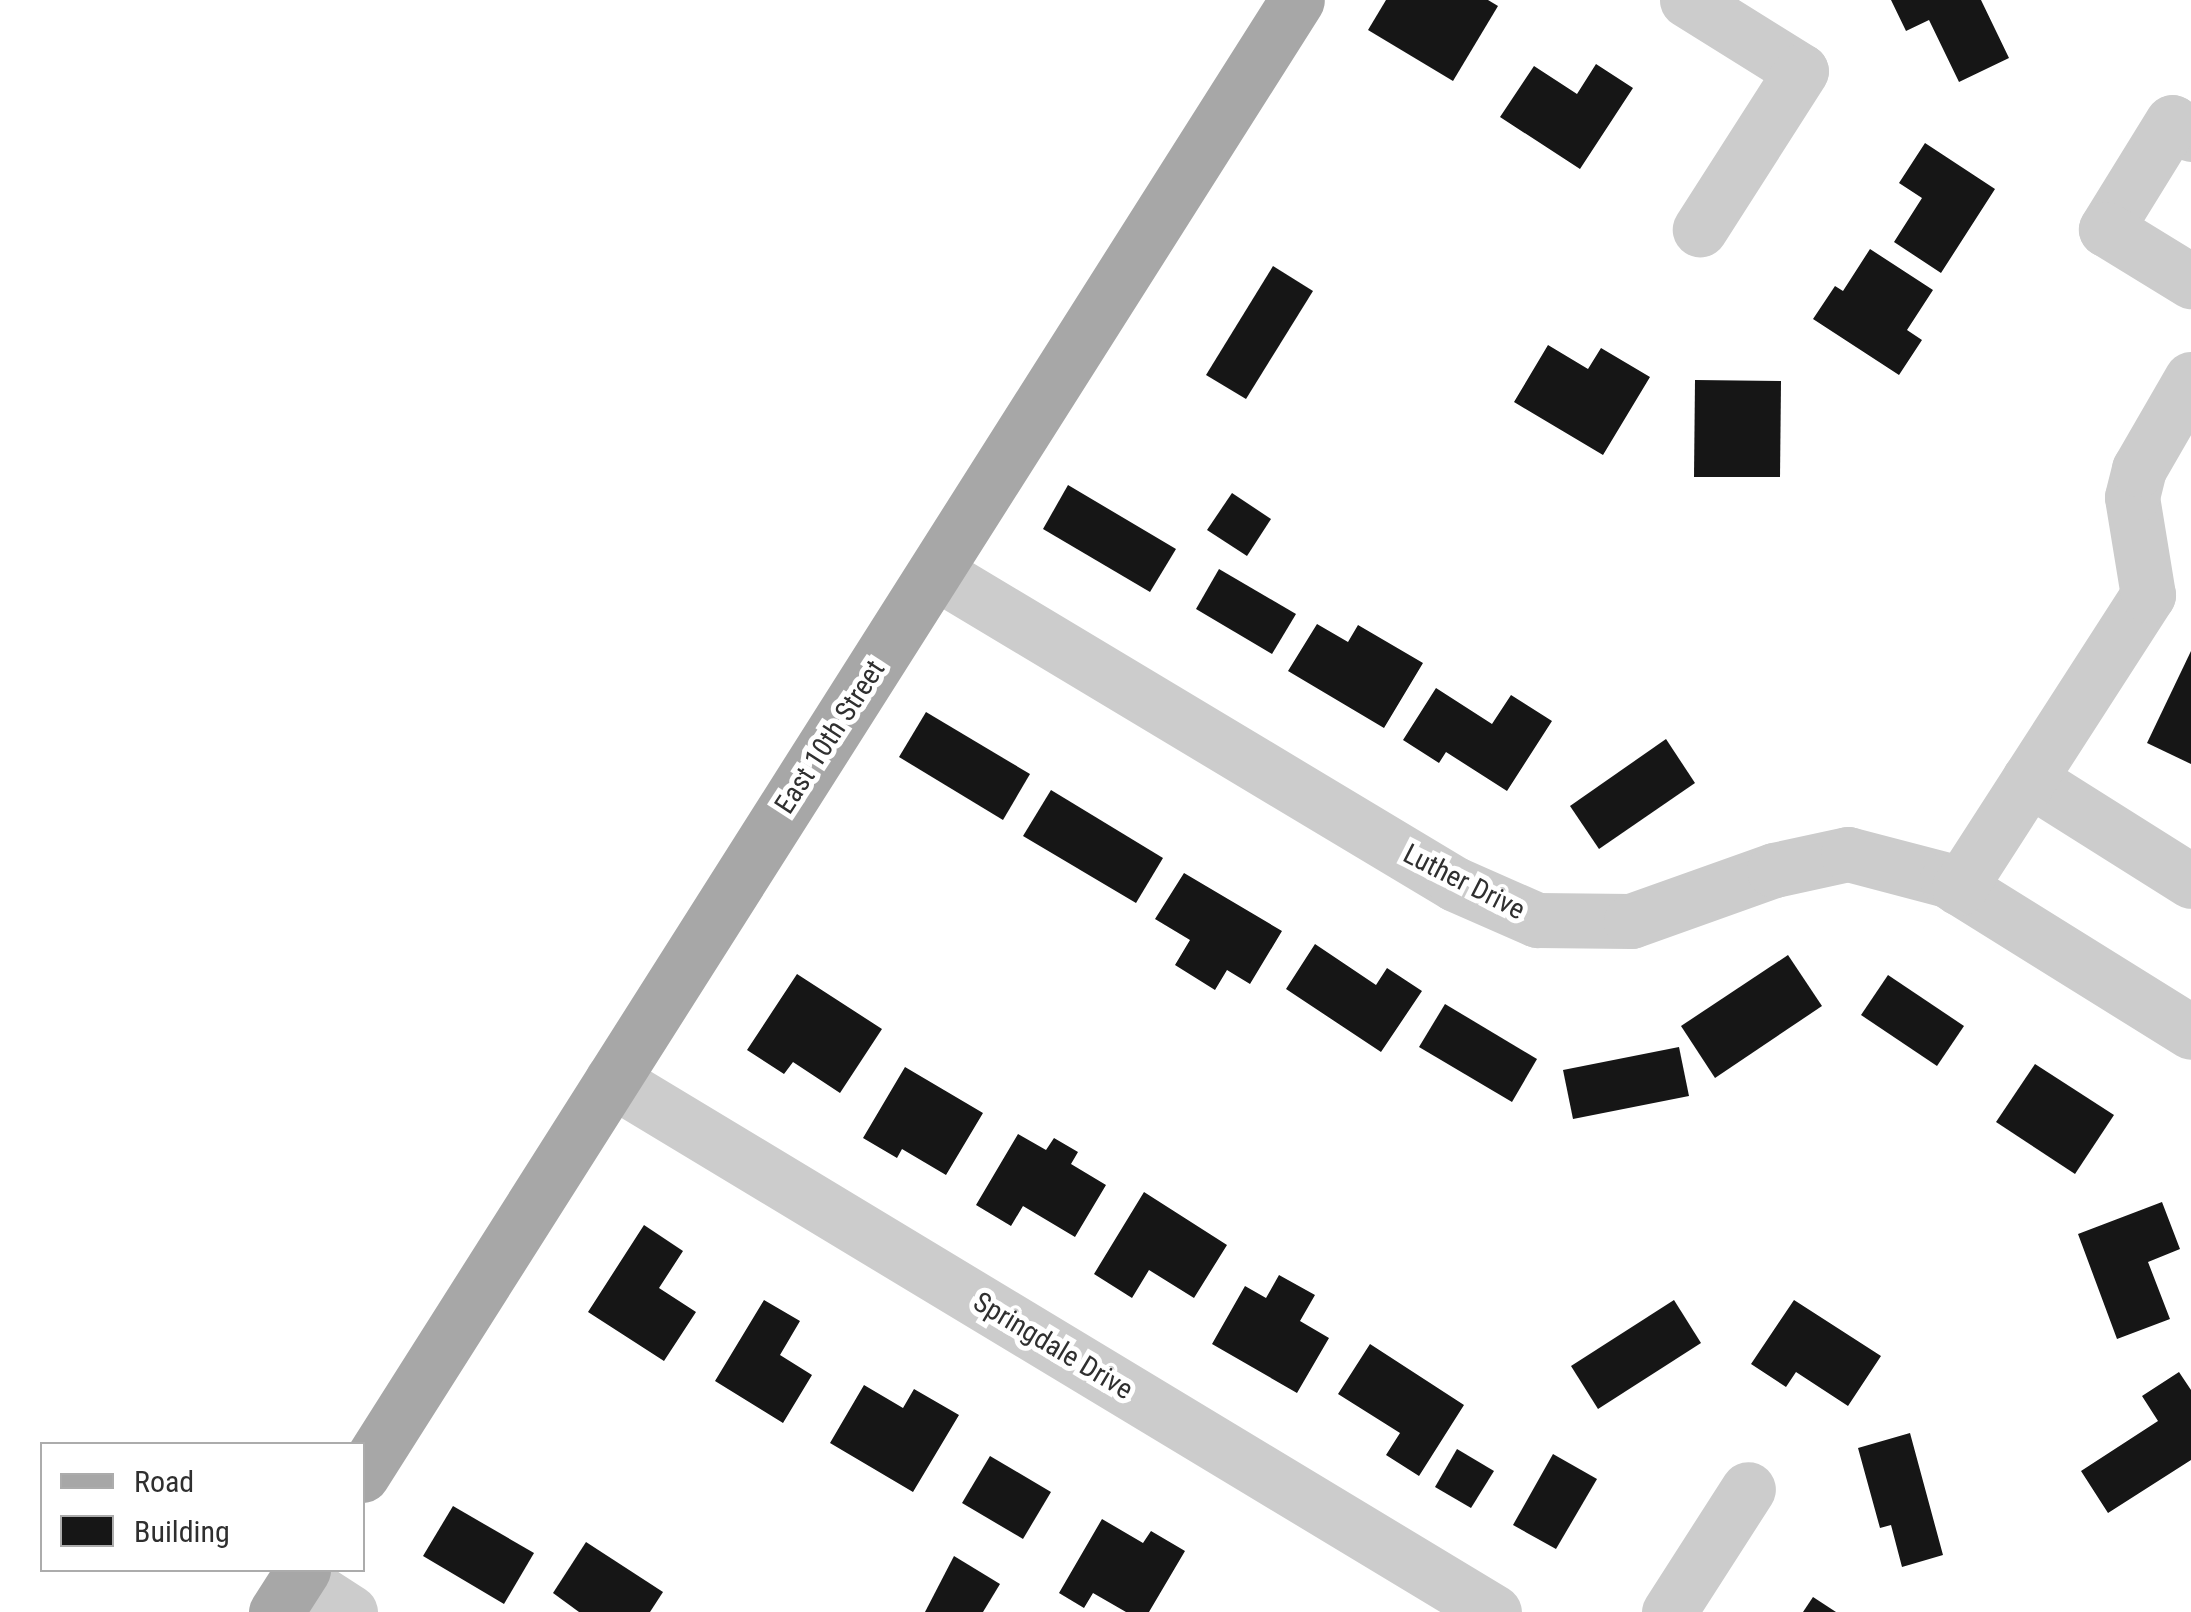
<!DOCTYPE html>
<style>
body{margin:0}
#map{position:relative;width:2191px;height:1612px;overflow:hidden;background:#fff;font-family:"Roboto Condensed",sans-serif}
div>[style]{position:absolute}
[style*='--x']{left:calc(var(--x)*1px);top:calc(var(--y)*1px);width:calc(var(--w)*1px);rotate:calc(var(--a)*1deg)}
.building>*{inset:0;background:#161616}
.minor>*{height:55px;margin:-27.5px;padding:0 27.5px;transform-origin:27.5px;border-radius:27.5px;background:#ccc}
.major>*{height:55px;margin:-27.5px;padding:0 27.5px;transform-origin:27.5px;border-radius:27.5px;background:#a7a7a7}
span{translate:-50% -50%;white-space:nowrap;text-align:center;line-height:1.15;-webkit-text-stroke:10px #fff;paint-order:stroke}
.street-label{font-size:28px;color:#2f2f2f}
.legend{position:absolute;left:40px;top:1442px;width:325px;height:130px;box-sizing:border-box;background:#fff;border:2px solid #acacac;margin:0;padding:12px 18px;list-style:none;font-size:30px;color:#2f2f2f}
.legend li{display:flex;align-items:center;gap:20px;height:50px}
.legend b{width:50px;border:2px solid #acacac}
</style>
<div id="map">
<div class="building">
<div style="clip-path:polygon(1386px 0,1488px 0,1498px 6px,1453px 81px,1368px 30px)"></div>
<div style="clip-path:polygon(1891px 0,1981px 0,2009px 58px,1959px 82px,1929px 20px,1906px 31px)"></div>
<div style="clip-path:polygon(1596px 64px,1633px 88px,1580px 169px,1500px 117px,1534px 66px,1577px 94px)"></div>
<div style="clip-path:polygon(1925px 143px,1995px 189px,1941px 273px,1894px 242px,1922px 198px,1899px 183px)"></div>
<div style="clip-path:polygon(1870px 249px,1933px 290px,1907px 330px,1922px 340px,1899px 375px,1813px 319px,1835px 286px,1843px 291px)"></div>
<div style="clip-path:polygon(1273px 266px,1313px 291px,1246px 399px,1206px 375px)"></div>
<div style="clip-path:polygon(1548px 345px,1588px 369px,1601px 348px,1650px 377px,1603px 455px,1514px 402px)"></div>
<div style="clip-path:polygon(1695px 380px,1781px 381px,1780px 477px,1694px 477px)"></div>
<div style="clip-path:polygon(1068px 485px,1176px 549px,1150px 592px,1043px 529px)"></div>
<div style="clip-path:polygon(1232px 493px,1271px 519px,1247px 556px,1207px 530px)"></div>
<div style="clip-path:polygon(1219px 569px,1296px 614px,1272px 654px,1196px 609px)"></div>
<div style="clip-path:polygon(1317px 624px,1348px 642px,1358px 625px,1423px 663px,1384px 728px,1288px 671px)"></div>
<div style="clip-path:polygon(2191px 651px,2191px 764px,2147px 743px)"></div>
<div style="clip-path:polygon(1436px 688px,1492px 724px,1511px 695px,1552px 721px,1507px 791px,1446px 752px,1439px 763px,1403px 740px)"></div>
<div style="clip-path:polygon(926px 712px,1030px 774px,1003px 820px,899px 757px)"></div>
<div style="clip-path:polygon(1666px 739px,1695px 783px,1599px 849px,1570px 806px)"></div>
<div style="clip-path:polygon(1051px 790px,1163px 858px,1136px 903px,1023px 836px)"></div>
<div style="clip-path:polygon(1184px 873px,1282px 931px,1250px 984px,1227px 970px,1215px 990px,1175px 965px,1190px 940px,1155px 919px)"></div>
<div style="clip-path:polygon(1315px 944px,1376px 985px,1387px 968px,1422px 991px,1381px 1052px,1286px 989px)"></div>
<div style="clip-path:polygon(1788px 955px,1822px 1006px,1715px 1078px,1681px 1026px)"></div>
<div style="clip-path:polygon(797px 974px,882px 1029px,840px 1093px,793px 1062px,784px 1074px,747px 1050px)"></div>
<div style="clip-path:polygon(1888px 975px,1964px 1026px,1937px 1066px,1861px 1015px)"></div>
<div style="clip-path:polygon(1445px 1004px,1537px 1059px,1512px 1102px,1419px 1047px)"></div>
<div style="clip-path:polygon(1679px 1047px,1689px 1096px,1573px 1119px,1563px 1070px)"></div>
<div style="clip-path:polygon(2035px 1064px,2114px 1115px,2075px 1174px,1996px 1122px)"></div>
<div style="clip-path:polygon(905px 1067px,983px 1113px,946px 1175px,902px 1149px,897px 1158px,863px 1138px)"></div>
<div style="clip-path:polygon(1018px 1134px,1046px 1150px,1054px 1138px,1078px 1152px,1071px 1164px,1106px 1185px,1075px 1237px,1023px 1206px,1011px 1226px,976px 1205px)"></div>
<div style="clip-path:polygon(1144px 1192px,1227px 1245px,1194px 1298px,1149px 1270px,1132px 1298px,1094px 1274px)"></div>
<div style="clip-path:polygon(2162px 1202px,2180px 1249px,2148px 1262px,2170px 1319px,2117px 1339px,2078px 1234px)"></div>
<div style="clip-path:polygon(644px 1225px,683px 1251px,659px 1288px,696px 1312px,664px 1361px,588px 1312px)"></div>
<div style="clip-path:polygon(1279px 1275px,1315px 1295px,1300px 1321px,1329px 1338px,1297px 1393px,1212px 1344px,1245px 1286px,1266px 1298px)"></div>
<div style="clip-path:polygon(764px 1300px,800px 1321px,780px 1355px,812px 1375px,783px 1423px,715px 1381px)"></div>
<div style="clip-path:polygon(1674px 1300px,1701px 1343px,1598px 1409px,1571px 1366px)"></div>
<div style="clip-path:polygon(1794px 1300px,1881px 1356px,1848px 1406px,1796px 1372px,1786px 1387px,1751px 1364px)"></div>
<div style="clip-path:polygon(1370px 1344px,1464px 1405px,1419px 1476px,1386px 1455px,1400px 1433px,1338px 1394px)"></div>
<div style="clip-path:polygon(2179px 1372px,2191px 1390px,2191px 1460px,2108px 1513px,2081px 1471px,2158px 1421px,2142px 1396px)"></div>
<div style="clip-path:polygon(864px 1385px,903px 1408px,914px 1389px,959px 1415px,913px 1492px,830px 1443px)"></div>
<div style="clip-path:polygon(1910px 1433px,1943px 1555px,1902px 1567px,1891px 1525px,1880px 1528px,1858px 1448px)"></div>
<div style="clip-path:polygon(1457px 1449px,1494px 1471px,1471px 1508px,1435px 1487px)"></div>
<div style="clip-path:polygon(1553px 1454px,1597px 1479px,1556px 1549px,1513px 1525px)"></div>
<div style="clip-path:polygon(990px 1456px,1051px 1492px,1023px 1539px,962px 1503px)"></div>
<div style="clip-path:polygon(453px 1506px,534px 1553px,504px 1604px,423px 1556px)"></div>
<div style="clip-path:polygon(1102px 1519px,1143px 1543px,1151px 1531px,1185px 1551px,1149px 1612px,1126px 1612px,1093px 1593px,1084px 1608px,1059px 1593px)"></div>
<div style="clip-path:polygon(586px 1542px,663px 1592px,650px 1612px,579px 1612px,553px 1593px)"></div>
<div style="clip-path:polygon(954px 1556px,1000px 1584px,983px 1612px,925px 1612px)"></div>
<div style="clip-path:polygon(1813px 1597px,1836px 1612px,1803px 1612px)"></div>
</div>
<div class="minor">
<div style="--x:1687;--y:0;--w:134;--a:31.9"></div>
<div style="--x:1801;--y:71;--w:188;--a:122.6"></div>
<div style="--x:2191;--y:134;--w:22;--a:-148"></div>
<div style="--x:2172;--y:122;--w:126;--a:121.7"></div>
<div style="--x:2106;--y:229;--w:100;--a:31.5"></div>
<div style="--x:935;--y:572;--w:606;--a:30.96"></div>
<div style="--x:1455;--y:884;--w:90;--a:23.7"></div>
<div style="--x:1537;--y:920;--w:94;--a:0.6"></div>
<div style="--x:1631;--y:921;--w:152;--a:-19.6"></div>
<div style="--x:1774;--y:870;--w:76;--a:-12.2"></div>
<div style="--x:1848;--y:854;--w:102;--a:14.7"></div>
<div style="--x:1947;--y:880;--w:287;--a:31.9"></div>
<div style="--x:2029;--y:779;--w:191;--a:32.2"></div>
<div style="--x:1959;--y:888;--w:349;--a:-57.2"></div>
<div style="--x:2148;--y:595;--w:99;--a:-99.3"></div>
<div style="--x:2132;--y:497;--w:29;--a:-76"></div>
<div style="--x:2139;--y:469;--w:104;--a:-60"></div>
<div style="--x:612;--y:1080;--w:1030;--a:31.1"></div>
<div style="--x:297;--y:1578;--w:63;--a:32.7"></div>
<div style="--x:1669;--y:1612;--w:146;--a:-57.3"></div>
</div>
<div class="major">
<div style="--x:362;--y:1475;--w:1746;--a:-57.63"></div>
<div style="--x:276;--y:1612;--w:50;--a:-57.3"></div>
</div>
<div class="street-label">
<span style="left:830px;top:737px;rotate:-57deg">East 10th Street</span>
<span style="left:1464px;top:882px;rotate:27deg">Luther Drive</span>
<span style="left:1053px;top:1346px;rotate:31deg">Springdale Drive</span>
</div>
<ul class="legend">
<li><b style="height:12px;background:#a7a7a7"></b>Road</li>
<li><b style="height:28px;background:#161616"></b>Building</li>
</ul>
</div>
